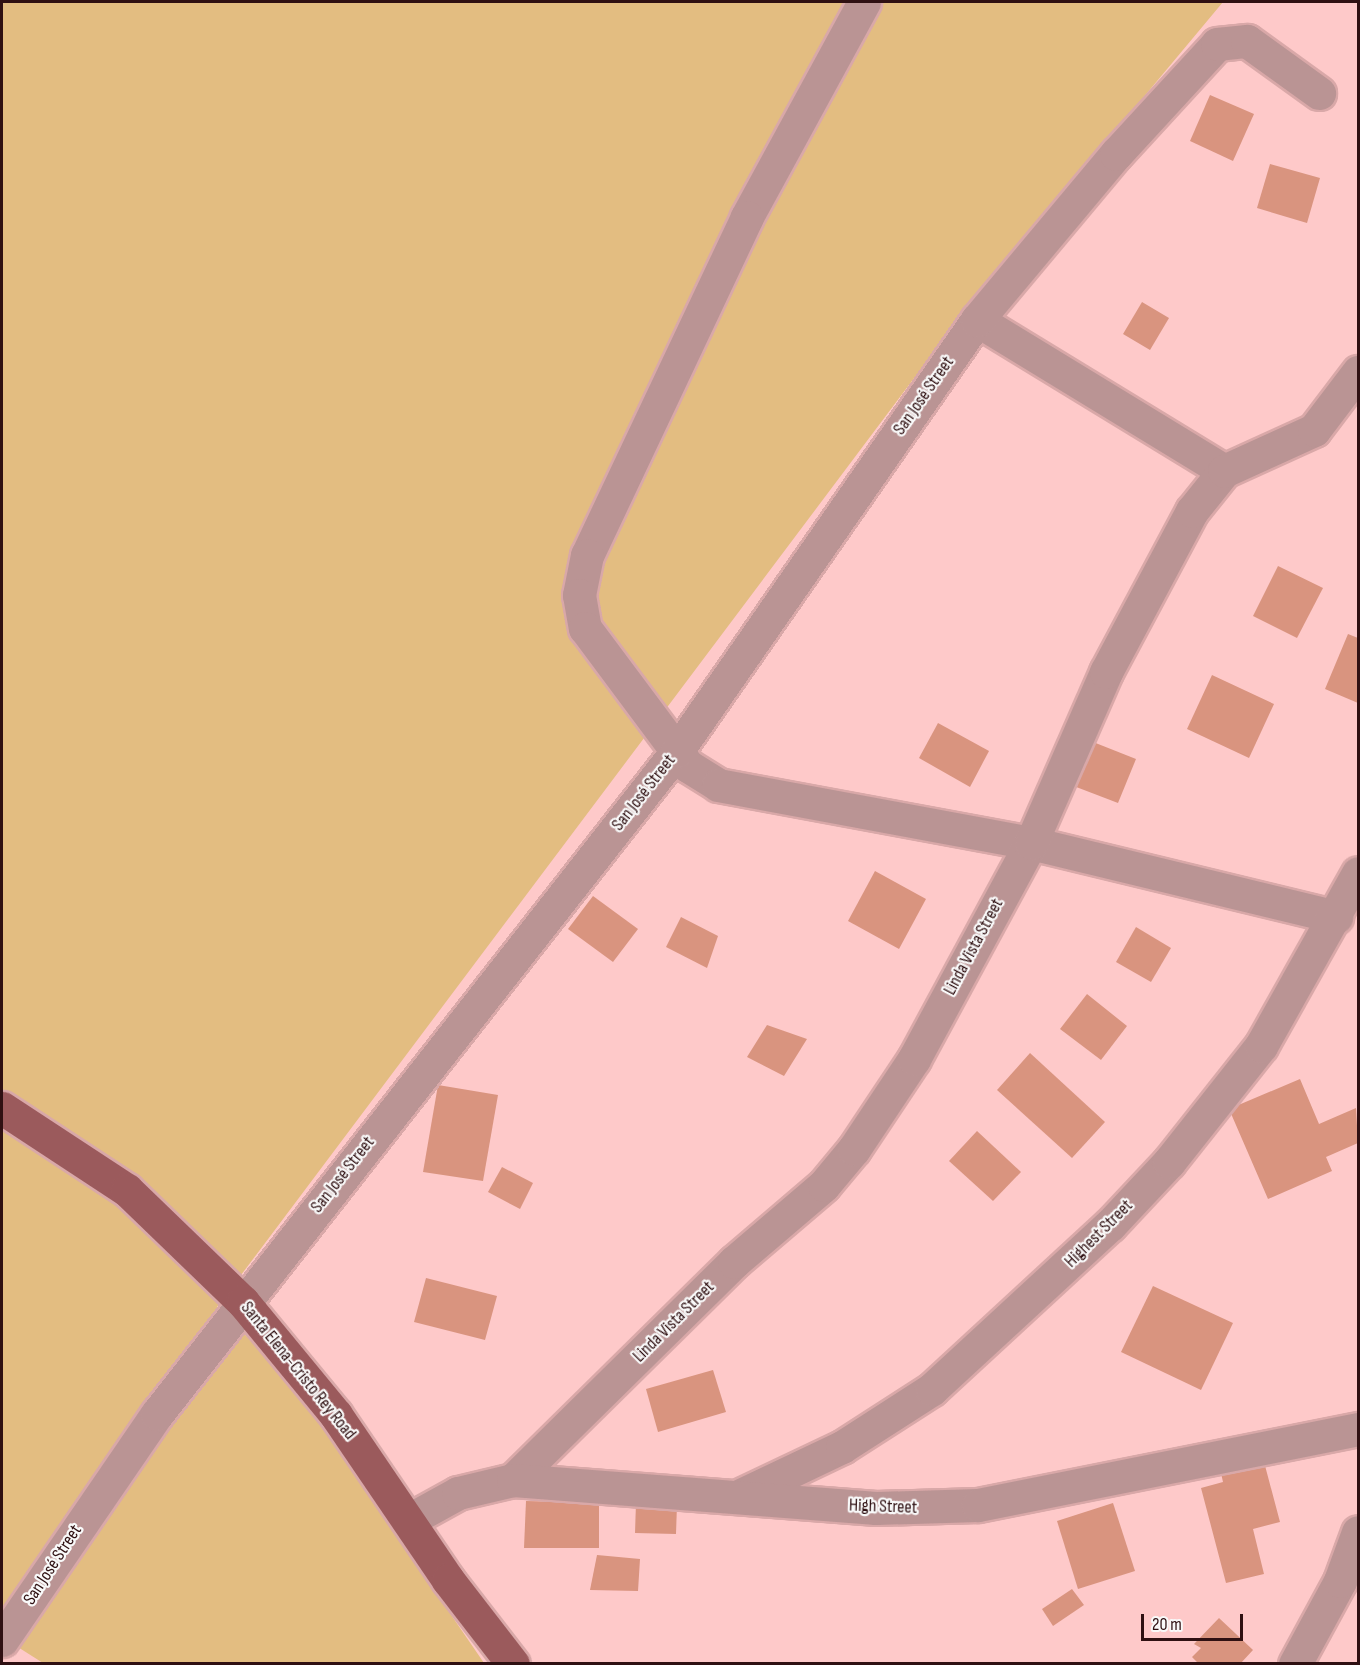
<!DOCTYPE html>
<meta charset="utf-8">
<style>
body{margin:0}
#map{position:relative;width:1360px;height:1665px;overflow:hidden;background:#fec9c9;font-family:"Sofia Sans Condensed",sans-serif}
div>[style]{position:absolute}
[style*='--x']{left:calc(var(--x)*1px);top:calc(var(--y)*1px);width:calc(var(--w)*1px);rotate:calc(var(--a)*1deg)}
.green>*{inset:0;background:#e3bd81}
.building>*{inset:0;background:#d9947f}
.roads{filter:drop-shadow(2px 0 #d9a8a8) drop-shadow(-2px 0 #d9a8a8) drop-shadow(0 2px #d9a8a8) drop-shadow(0 -2px #d9a8a8)}
.minor>*{height:33px;margin:-16.5px;padding:0 16.5px;transform-origin:16.5px;border-radius:16.5px;background:#ba9494}
.major>*{height:33px;margin:-16.5px;padding:0 16.5px;transform-origin:16.5px;border-radius:16.5px;background:#9b5a5c}
span{translate:-50% -50%;white-space:nowrap;text-align:center;line-height:1.15;-webkit-text-stroke:4.5px #f9f9f9;paint-order:stroke}
.street-label{font-size:18px;color:#2f1012}
.frame{position:absolute;inset:0;border:3px solid #2f1012;pointer-events:none}
.scale{position:absolute;left:1141px;top:1614px;width:102px;height:27px;box-sizing:border-box;border:3px solid #2f1012;border-top:0;padding-left:8px;font-size:18px;line-height:21px;white-space:nowrap;color:#2f1012;-webkit-text-stroke:4px #f9f9f9;paint-order:stroke}
</style>
<div id="map">
<div class="green">
<div style="clip-path:polygon(2px 2px,1223px 2px,960px 317px,217px 1307px,289px 1378px,484px 1663px,43px 1663px,2px 1637px)"></div>
</div>
<div class="building">
<div style="clip-path:polygon(1210px 95px,1254px 114px,1233px 161px,1190px 141px)"></div>
<div style="clip-path:polygon(1270px 164px,1320px 178px,1307px 223px,1257px 208px)"></div>
<div style="clip-path:polygon(1142px 302px,1169px 318px,1150px 350px,1123px 334px)"></div>
<div style="clip-path:polygon(1278px 566px,1323px 588px,1297px 638px,1253px 616px)"></div>
<div style="clip-path:polygon(1348px 634px,1358px 638px,1358px 703px,1325px 689px)"></div>
<div style="clip-path:polygon(1212px 675px,1274px 704px,1249px 758px,1187px 729px)"></div>
<div style="clip-path:polygon(938px 723px,989px 751px,970px 787px,919px 758px)"></div>
<div style="clip-path:polygon(1088px 740px,1136px 759px,1118px 803px,1071px 785px)"></div>
<div style="clip-path:polygon(875px 871px,926px 899px,899px 949px,848px 921px)"></div>
<div style="clip-path:polygon(593px 896px,638px 929px,613px 962px,568px 929px)"></div>
<div style="clip-path:polygon(681px 917px,718px 936px,707px 968px,666px 947px)"></div>
<div style="clip-path:polygon(1136px 927px,1171px 948px,1151px 982px,1116px 962px)"></div>
<div style="clip-path:polygon(1087px 994px,1127px 1026px,1101px 1060px,1060px 1029px)"></div>
<div style="clip-path:polygon(767px 1025px,807px 1039px,784px 1076px,747px 1057px)"></div>
<div style="clip-path:polygon(1030px 1053px,1105px 1122px,1072px 1158px,997px 1090px)"></div>
<div style="clip-path:polygon(1300px 1079px,1319px 1124px,1356px 1108px,1358px 1143px,1326px 1157px,1332px 1171px,1268px 1199px,1229px 1109px)"></div>
<div style="clip-path:polygon(438px 1085px,498px 1095px,483px 1181px,423px 1172px)"></div>
<div style="clip-path:polygon(977px 1131px,1021px 1172px,993px 1201px,949px 1161px)"></div>
<div style="clip-path:polygon(502px 1167px,533px 1183px,520px 1209px,488px 1192px)"></div>
<div style="clip-path:polygon(426px 1278px,497px 1296px,485px 1340px,414px 1322px)"></div>
<div style="clip-path:polygon(1153px 1286px,1233px 1323px,1201px 1390px,1121px 1352px)"></div>
<div style="clip-path:polygon(713px 1370px,726px 1412px,658px 1432px,646px 1389px)"></div>
<div style="clip-path:polygon(1263px 1458px,1280px 1522px,1253px 1529px,1264px 1574px,1226px 1583px,1201px 1488px,1223px 1482px,1220px 1469px)"></div>
<div style="clip-path:polygon(526px 1501px,599px 1503px,599px 1548px,524px 1548px)"></div>
<div style="clip-path:polygon(636px 1503px,677px 1504px,676px 1534px,635px 1533px)"></div>
<div style="clip-path:polygon(1113px 1503px,1135px 1571px,1078px 1589px,1057px 1521px)"></div>
<div style="clip-path:polygon(597px 1555px,640px 1559px,638px 1591px,590px 1590px)"></div>
<div style="clip-path:polygon(1072px 1589px,1084px 1605px,1053px 1626px,1042px 1609px)"></div>
<div style="clip-path:polygon(1219px 1618px,1253px 1650px,1240px 1664px,1199px 1664px,1192px 1657px,1201px 1648px,1194px 1644px)"></div>
</div>
<div class="roads">
<div class="minor">
<div style="--x:864;--y:2;--w:245;--a:118.6"></div>
<div style="--x:747;--y:217;--w:374;--a:115.3"></div>
<div style="--x:587;--y:555;--w:41;--a:101.3"></div>
<div style="--x:579;--y:595;--w:34;--a:80"></div>
<div style="--x:585;--y:628;--w:172;--a:53.3"></div>
<div style="--x:688;--y:766;--w:36;--a:32"></div>
<div style="--x:718;--y:785;--w:318;--a:10.5"></div>
<div style="--x:1031;--y:843;--w:314;--a:13.6"></div>
<div style="--x:977;--y:320;--w:289;--a:31.4"></div>
<div style="--x:513;--y:1480;--w:310;--a:-44.6"></div>
<div style="--x:734;--y:1262;--w:118;--a:-40.5"></div>
<div style="--x:824;--y:1185;--w:47;--a:-50.2"></div>
<div style="--x:854;--y:1149;--w:108;--a:-56.3"></div>
<div style="--x:914;--y:1059;--w:246;--a:-61.6"></div>
<div style="--x:1031;--y:843;--w:187;--a:-66.3"></div>
<div style="--x:1106;--y:672;--w:183;--a:-61.9"></div>
<div style="--x:1192;--y:511;--w:51;--a:-51.3"></div>
<div style="--x:1224;--y:471;--w:99;--a:-24.5"></div>
<div style="--x:1314;--y:430;--w:73;--a:-52.8"></div>
<div style="--x:741;--y:1495;--w:112;--a:-25.4"></div>
<div style="--x:842;--y:1447;--w:107;--a:-32.8"></div>
<div style="--x:932;--y:1389;--w:242;--a:-42.7"></div>
<div style="--x:1110;--y:1225;--w:86;--a:-46.9"></div>
<div style="--x:1169;--y:1162;--w:148;--a:-51.6"></div>
<div style="--x:1261;--y:1046;--w:198;--a:-60.7"></div>
<div style="--x:409;--y:1520;--w:56;--a:-28.9"></div>
<div style="--x:458;--y:1493;--w:57;--a:-13.3"></div>
<div style="--x:513;--y:1480;--w:364;--a:4.4"></div>
<div style="--x:876;--y:1508;--w:102;--a:-1.7"></div>
<div style="--x:978;--y:1505;--w:388;--a:-11.3"></div>
<div style="--x:2;--y:1640;--w:274;--a:-55.6"></div>
<div style="--x:157;--y:1414;--w:843;--a:-51.89"></div>
<div style="--x:677;--y:751;--w:525;--a:-55.16"></div>
<div style="--x:977;--y:320;--w:217;--a:-50.1"></div>
<div style="--x:1116;--y:154;--w:149;--a:-47.4"></div>
<div style="--x:1217;--y:44;--w:30;--a:-6"></div>
<div style="--x:1247;--y:41;--w:89;--a:35.8"></div>
<div style="--x:1295;--y:1664;--w:94;--a:-61.5"></div>
<div style="--x:1340;--y:1581;--w:52;--a:-69.8"></div>
</div>
<div class="major">
<div style="--x:2;--y:1108;--w:149;--a:33.3"></div>
<div style="--x:127;--y:1190;--w:161;--a:44"></div>
<div style="--x:243;--y:1302;--w:146;--a:50.5"></div>
<div style="--x:336;--y:1415;--w:199;--a:55.8"></div>
<div style="--x:448;--y:1580;--w:106;--a:52.3"></div>
</div>
</div>
<div class="street-label">
<span style="left:924px;top:396px;rotate:-55deg">San José Street</span>
<span style="left:644px;top:793px;rotate:-52deg">San José Street</span>
<span style="left:974px;top:947px;rotate:-62deg">Linda Vista Street</span>
<span style="left:343px;top:1175px;rotate:-52deg">San José Street</span>
<span style="left:1099px;top:1234px;rotate:-45deg">Highest Street</span>
<span style="left:674px;top:1322px;rotate:-45deg">Linda Vista Street</span>
<span style="left:298px;top:1371px;rotate:51deg">Santa Elena-Cristo Rey Road</span>
<span style="left:883px;top:1507px;rotate:2deg">High Street</span>
<span style="left:53px;top:1565px;rotate:-57deg">San José Street</span>
</div>
<div class="frame"></div>
<div class="scale">20 m</div>
</div>
